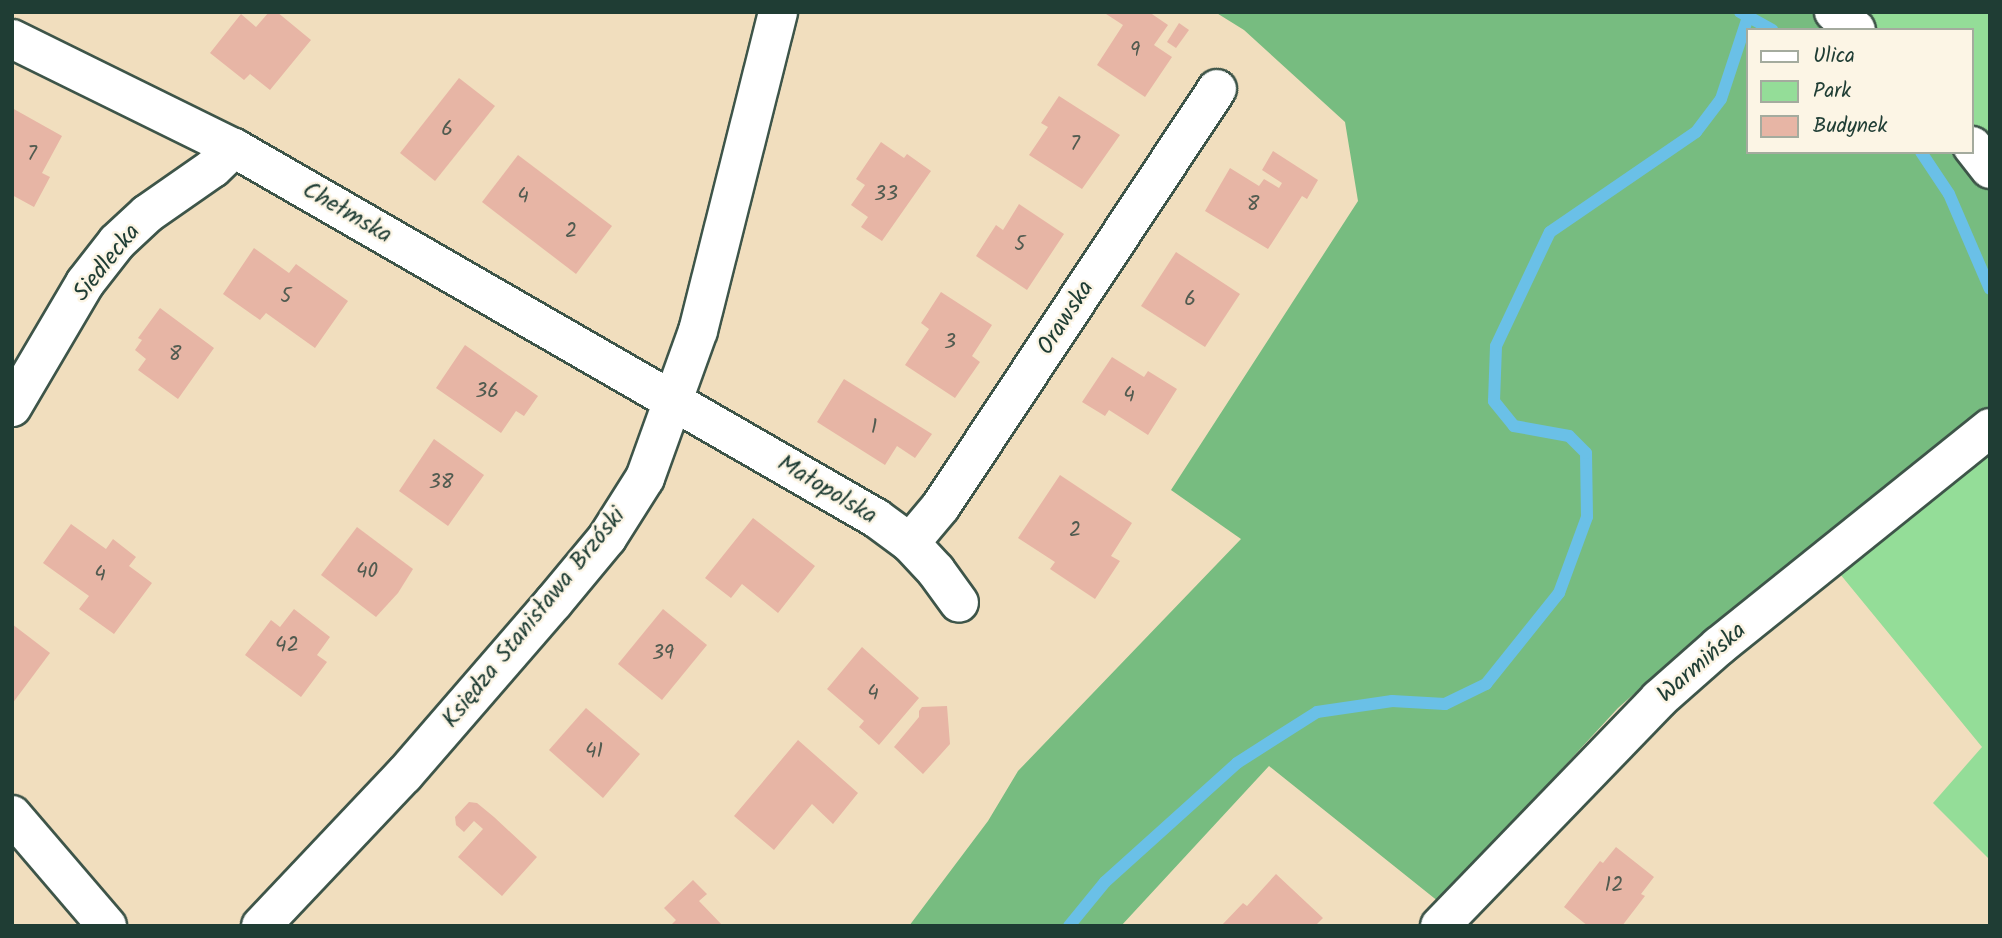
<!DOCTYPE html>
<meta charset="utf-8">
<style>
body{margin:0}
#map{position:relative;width:2002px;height:938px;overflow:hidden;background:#f1debe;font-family:Kalam,sans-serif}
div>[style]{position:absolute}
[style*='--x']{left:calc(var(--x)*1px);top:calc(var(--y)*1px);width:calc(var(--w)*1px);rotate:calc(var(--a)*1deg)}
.green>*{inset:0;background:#94dd98}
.forest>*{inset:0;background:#77bc80}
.stream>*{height:12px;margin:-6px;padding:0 6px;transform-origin:6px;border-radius:6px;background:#6ac0e7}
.building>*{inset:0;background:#e7b5a5}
.roads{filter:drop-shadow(2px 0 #3e5549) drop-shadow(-2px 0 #3e5549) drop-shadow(0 2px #3e5549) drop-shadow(0 -2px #3e5549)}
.minor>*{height:38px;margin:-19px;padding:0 19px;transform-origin:19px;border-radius:19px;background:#fff}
.tertiary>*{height:38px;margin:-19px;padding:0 19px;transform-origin:19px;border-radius:19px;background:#fff}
span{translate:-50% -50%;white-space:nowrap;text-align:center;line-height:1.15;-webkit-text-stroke:5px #fcf5e5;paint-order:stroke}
.number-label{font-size:21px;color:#515b50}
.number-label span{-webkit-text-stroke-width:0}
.street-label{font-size:24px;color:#1f3d34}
.frame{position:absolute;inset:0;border:14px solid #1f3d34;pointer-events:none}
.legend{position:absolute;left:1746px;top:28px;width:228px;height:126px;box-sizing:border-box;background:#fcf5e5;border:2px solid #a4ab9e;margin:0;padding:9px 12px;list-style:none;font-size:21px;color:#1f3d34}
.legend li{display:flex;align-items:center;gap:14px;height:35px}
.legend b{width:35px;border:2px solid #a4ab9e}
</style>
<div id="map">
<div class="green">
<div style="clip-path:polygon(1853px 12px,1990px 12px,1990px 145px,1972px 125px,1972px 30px,1874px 30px)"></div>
<div style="clip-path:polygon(1990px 450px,1990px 860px,1933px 803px,1982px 747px,1840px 574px)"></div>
</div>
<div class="forest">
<div style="clip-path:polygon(1215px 12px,1818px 12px,1840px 30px,1748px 30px,1748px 152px,1967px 152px,1990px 184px,1990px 405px,1703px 633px,1618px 708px,1439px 902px,1269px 766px,1121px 926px,909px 926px,988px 821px,1018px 771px,1241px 539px,1171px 490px,1358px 201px,1345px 122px,1244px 30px)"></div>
</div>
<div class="stream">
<div style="--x:1740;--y:12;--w:37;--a:29"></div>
<div style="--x:1921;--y:152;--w:50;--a:56.3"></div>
<div style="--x:1949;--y:194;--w:103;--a:66.7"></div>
<div style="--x:1069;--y:926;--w:57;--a:-50.7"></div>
<div style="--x:1105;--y:882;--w:178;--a:-42"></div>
<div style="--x:1237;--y:763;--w:95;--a:-32.5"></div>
<div style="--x:1317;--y:712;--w:76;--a:-8.3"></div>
<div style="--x:1392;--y:701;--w:53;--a:3.2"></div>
<div style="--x:1445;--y:704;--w:46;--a:-26"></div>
<div style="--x:1486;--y:684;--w:117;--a:-51.3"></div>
<div style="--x:1559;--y:593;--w:81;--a:-69.8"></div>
<div style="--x:1587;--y:517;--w:64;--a:-90.9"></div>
<div style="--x:1586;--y:453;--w:24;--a:-135"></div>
<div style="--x:1569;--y:436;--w:56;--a:-169.7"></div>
<div style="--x:1514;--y:426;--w:32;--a:-129"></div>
<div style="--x:1494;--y:401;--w:55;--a:-87.9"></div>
<div style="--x:1496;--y:346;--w:126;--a:-64.7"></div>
<div style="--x:1550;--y:232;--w:177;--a:-34.4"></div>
<div style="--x:1696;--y:132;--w:41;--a:-52.9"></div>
<div style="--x:1721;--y:99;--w:86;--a:-71.8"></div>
</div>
<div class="building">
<div style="clip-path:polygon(269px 12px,277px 12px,311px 40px,270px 90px,250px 74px,244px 80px,210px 53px,241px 14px,256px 27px)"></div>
<div style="clip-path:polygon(1103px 12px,1149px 12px,1168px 25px,1154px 45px,1172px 57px,1145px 97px,1097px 65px,1123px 25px)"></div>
<div style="clip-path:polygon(1179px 23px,1189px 30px,1176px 48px,1167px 42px)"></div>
<div style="clip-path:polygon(459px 78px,495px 106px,435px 181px,400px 153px)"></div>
<div style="clip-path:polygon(1059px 96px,1120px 135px,1082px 189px,1029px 155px,1048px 127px,1041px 123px)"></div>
<div style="clip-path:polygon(12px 108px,62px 136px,42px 173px,50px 177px,34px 207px,12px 195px)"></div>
<div style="clip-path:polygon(881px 142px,904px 158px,907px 154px,931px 171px,882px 241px,861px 227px,868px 217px,851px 205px,865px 185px,856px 179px)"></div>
<div style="clip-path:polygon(1273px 151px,1318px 180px,1307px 199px,1302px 196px,1268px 249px,1205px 211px,1230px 168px,1259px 186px,1264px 179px,1279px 188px,1282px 183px,1262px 170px)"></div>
<div style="clip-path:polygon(518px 155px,612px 226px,576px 274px,482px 202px)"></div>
<div style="clip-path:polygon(1019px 204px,1064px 234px,1027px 290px,976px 256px,996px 225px,1003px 230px)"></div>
<div style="clip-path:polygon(254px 248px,289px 273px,296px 264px,348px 301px,315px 348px,266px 313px,260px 320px,223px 294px)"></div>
<div style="clip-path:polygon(1176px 252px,1240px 294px,1205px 347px,1141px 306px)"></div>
<div style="clip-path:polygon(941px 292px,992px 325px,972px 356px,980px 362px,955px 398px,905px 365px,929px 329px,921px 323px)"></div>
<div style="clip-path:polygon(160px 308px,214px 348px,178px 399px,138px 370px,146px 359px,135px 350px,142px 340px,138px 338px)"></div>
<div style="clip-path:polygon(465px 345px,538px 396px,524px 416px,516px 411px,501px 433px,436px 388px)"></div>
<div style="clip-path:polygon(1112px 357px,1144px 377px,1148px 371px,1177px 389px,1148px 435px,1109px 410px,1105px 416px,1082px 402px)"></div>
<div style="clip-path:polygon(844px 379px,932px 434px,915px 458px,897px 446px,885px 465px,817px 422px)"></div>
<div style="clip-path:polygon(434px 439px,484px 475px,448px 526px,399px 491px)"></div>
<div style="clip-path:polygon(1060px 475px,1132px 523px,1111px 556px,1120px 561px,1095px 599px,1050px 569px,1055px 562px,1018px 538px)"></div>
<div style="clip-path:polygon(753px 518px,815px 566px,778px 613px,742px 584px,731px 598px,705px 578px)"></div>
<div style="clip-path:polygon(71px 524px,106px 549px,113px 539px,136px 557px,129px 566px,152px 583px,114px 634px,79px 609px,89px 596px,43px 563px)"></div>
<div style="clip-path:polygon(357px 527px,413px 569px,398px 593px,376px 617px,321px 575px)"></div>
<div style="clip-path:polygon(294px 609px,330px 637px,317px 655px,327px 662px,301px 697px,245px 655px,271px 620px,280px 627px)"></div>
<div style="clip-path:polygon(663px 609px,707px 645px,662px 700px,618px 664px)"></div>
<div style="clip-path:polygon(12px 624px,50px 653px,12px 704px)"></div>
<div style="clip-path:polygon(862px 647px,919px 698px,879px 745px,859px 727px,864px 721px,827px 689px)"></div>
<div style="clip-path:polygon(947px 706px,950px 744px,923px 774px,894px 747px,919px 717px,919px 711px,922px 707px)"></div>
<div style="clip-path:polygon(586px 708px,640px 754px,603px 798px,549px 750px)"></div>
<div style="clip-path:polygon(798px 740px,858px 793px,833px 824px,812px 804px,774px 850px,734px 816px)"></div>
<div style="clip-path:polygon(469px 802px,477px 803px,494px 817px,537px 857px,502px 896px,458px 857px,483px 829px,474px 821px,464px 832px,456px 825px,455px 817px)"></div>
<div style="clip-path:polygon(1616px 847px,1654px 877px,1641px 894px,1645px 896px,1622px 926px,1588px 926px,1564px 907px,1600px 861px,1603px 863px)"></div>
<div style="clip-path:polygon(1276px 874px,1323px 918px,1315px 926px,1221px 926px,1243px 903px,1247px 906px)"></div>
<div style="clip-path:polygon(693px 880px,707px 894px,699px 901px,723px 926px,670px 926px,676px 920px,664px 908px)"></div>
</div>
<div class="roads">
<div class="minor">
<div style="--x:1834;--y:12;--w:28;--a:39"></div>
<div style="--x:12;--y:39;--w:247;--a:26.2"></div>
<div style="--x:234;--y:148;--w:741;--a:29.96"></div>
<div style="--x:876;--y:518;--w:42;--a:36.3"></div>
<div style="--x:910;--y:543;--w:38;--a:47"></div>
<div style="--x:936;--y:571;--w:39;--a:54"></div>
<div style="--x:1972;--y:146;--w:29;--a:52"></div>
<div style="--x:12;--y:407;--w:144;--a:-59.5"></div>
<div style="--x:85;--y:283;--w:52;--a:-52"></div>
<div style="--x:117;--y:242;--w:41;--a:-43"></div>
<div style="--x:147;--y:214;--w:80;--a:-34.9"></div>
<div style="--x:213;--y:168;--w:29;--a:-44"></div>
<div style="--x:910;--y:543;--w:48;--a:-50"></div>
<div style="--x:941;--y:506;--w:500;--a:-56.5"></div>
<div style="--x:12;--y:815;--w:146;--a:49.4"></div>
<div style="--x:1440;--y:926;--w:315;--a:-46"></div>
<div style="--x:1659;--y:699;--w:80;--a:-41.5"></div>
<div style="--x:1719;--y:646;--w:348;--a:-38.8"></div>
</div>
<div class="tertiary">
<div style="--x:261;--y:926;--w:208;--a:-46.6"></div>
<div style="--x:404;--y:775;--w:228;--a:-49.1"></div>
<div style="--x:553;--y:603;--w:85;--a:-50.3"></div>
<div style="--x:607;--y:538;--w:71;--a:-57.7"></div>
<div style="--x:645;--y:478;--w:156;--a:-70.2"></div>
<div style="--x:698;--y:331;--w:329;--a:-75.9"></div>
</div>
</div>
<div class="number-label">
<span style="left:1135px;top:51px">9</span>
<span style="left:447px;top:130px">6</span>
<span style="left:1075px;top:145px">7</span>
<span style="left:32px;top:155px">7</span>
<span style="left:886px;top:195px">33</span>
<span style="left:523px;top:197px">4</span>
<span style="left:1253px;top:205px">8</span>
<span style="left:571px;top:232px">2</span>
<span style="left:1020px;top:245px">5</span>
<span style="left:286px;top:297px">5</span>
<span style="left:1190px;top:300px">6</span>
<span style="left:950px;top:343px">3</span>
<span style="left:175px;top:355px">8</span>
<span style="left:487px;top:392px">36</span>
<span style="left:1129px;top:396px">4</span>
<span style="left:874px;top:428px">1</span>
<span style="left:441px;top:483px">38</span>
<span style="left:1075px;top:531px">2</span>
<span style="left:367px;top:572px">40</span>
<span style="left:100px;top:575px">4</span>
<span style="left:287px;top:646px">42</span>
<span style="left:663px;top:654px">39</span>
<span style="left:873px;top:694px">4</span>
<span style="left:594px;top:752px">41</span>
<span style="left:1614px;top:886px">12</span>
</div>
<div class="street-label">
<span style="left:347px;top:213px;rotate:30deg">Chełmska</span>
<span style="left:107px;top:263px;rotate:-51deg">Siedlecka</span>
<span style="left:1066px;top:318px;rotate:-57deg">Orawska</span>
<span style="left:827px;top:490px;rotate:31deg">Małopolska</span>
<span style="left:534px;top:618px;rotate:-51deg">Księdza Stanisława Brzóski</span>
<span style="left:1702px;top:663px;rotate:-41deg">Warmińska</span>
</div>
<div class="frame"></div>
<ul class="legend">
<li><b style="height:9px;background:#fff"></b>Ulica</li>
<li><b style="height:19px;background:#94dd98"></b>Park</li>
<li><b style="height:19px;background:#e7b5a5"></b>Budynek</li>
</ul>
</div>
